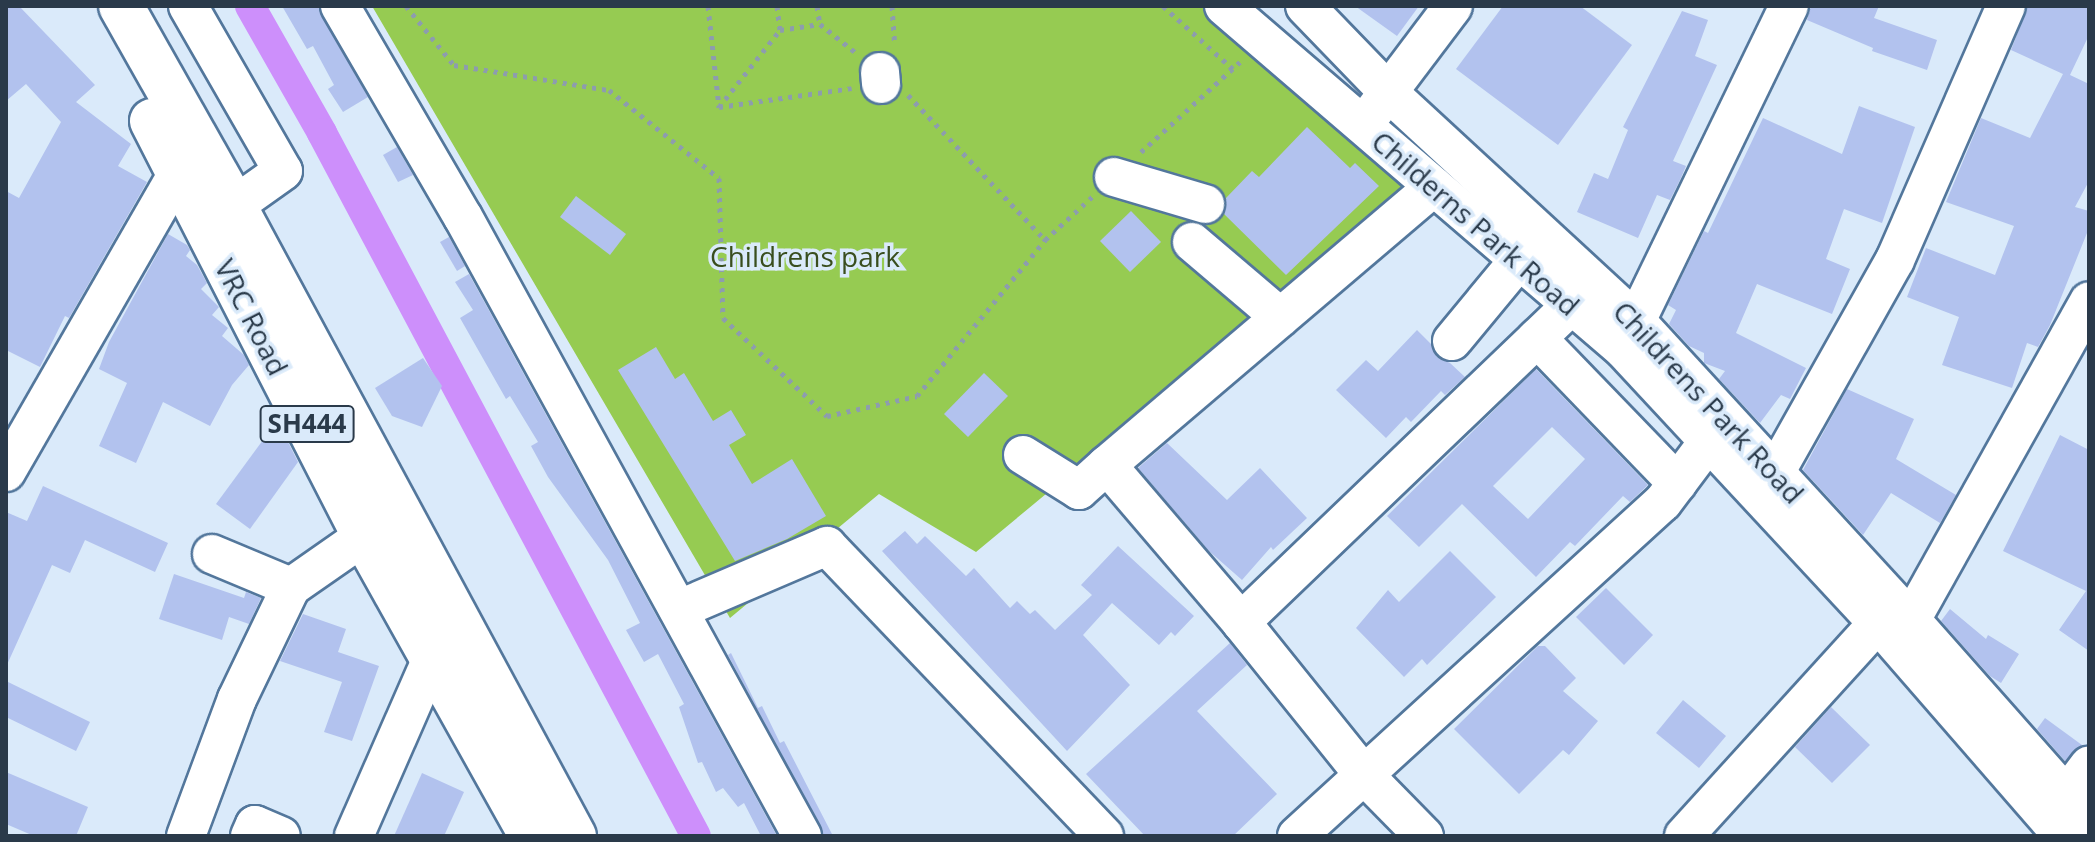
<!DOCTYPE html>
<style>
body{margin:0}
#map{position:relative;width:2095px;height:842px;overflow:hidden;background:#daeafa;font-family:"Open Sans",sans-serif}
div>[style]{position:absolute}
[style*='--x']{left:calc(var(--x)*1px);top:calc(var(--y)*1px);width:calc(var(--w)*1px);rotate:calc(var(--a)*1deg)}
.green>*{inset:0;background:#96cb52}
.canal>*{height:30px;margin:-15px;padding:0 15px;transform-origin:15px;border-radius:15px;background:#cd8ffb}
.building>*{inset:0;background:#b2c2ee}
.path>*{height:5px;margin-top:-2.5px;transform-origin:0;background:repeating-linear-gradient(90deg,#8d9dad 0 4px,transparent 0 10px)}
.roads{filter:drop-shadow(2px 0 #53779c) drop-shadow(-2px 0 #53779c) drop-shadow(0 2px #53779c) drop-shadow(0 -2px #53779c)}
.minor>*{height:38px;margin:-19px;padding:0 19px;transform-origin:19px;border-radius:19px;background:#fff}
.major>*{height:44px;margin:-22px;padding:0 22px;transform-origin:22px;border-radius:22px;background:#fff}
span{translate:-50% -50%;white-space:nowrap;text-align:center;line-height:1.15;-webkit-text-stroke:7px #daeafa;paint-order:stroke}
.shield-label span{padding:2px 6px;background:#daeafa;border:2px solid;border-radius:6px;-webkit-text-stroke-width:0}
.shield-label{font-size:26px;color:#2a3a4a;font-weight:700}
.street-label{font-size:28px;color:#2a3a4a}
.park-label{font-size:28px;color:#394e1e}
.frame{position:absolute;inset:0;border:8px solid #2a3a4a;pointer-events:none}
</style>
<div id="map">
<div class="green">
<div style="clip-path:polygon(372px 6px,1202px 6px,1421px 183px,976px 552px,879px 494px,730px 618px)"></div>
</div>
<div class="canal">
<div style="--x:250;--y:6;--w:146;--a:60.4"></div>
<div style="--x:322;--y:133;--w:796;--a:61.99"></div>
</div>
<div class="building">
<div style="clip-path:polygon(6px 6px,19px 6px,95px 85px,76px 102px,131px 144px,118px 166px,147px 182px,69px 318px,65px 316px,40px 367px,6px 350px,6px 191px,19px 198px,61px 122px,26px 84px,6px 101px)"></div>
<div style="clip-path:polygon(282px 6px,318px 6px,368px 97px,343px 112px,328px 89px,334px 85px,313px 46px,307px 49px)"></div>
<div style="clip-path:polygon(1355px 6px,1419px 6px,1397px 36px)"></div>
<div style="clip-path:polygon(1503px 6px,1580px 6px,1632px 45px,1558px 145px,1456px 69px)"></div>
<div style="clip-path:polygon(1811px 6px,1879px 6px,1874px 18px,1937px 40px,1927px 70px,1872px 51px,1873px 48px,1807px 20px)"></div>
<div style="clip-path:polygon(2028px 6px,2089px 6px,2089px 35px,2070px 75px,2089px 84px,2089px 181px,2075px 207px,2089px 211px,2089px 228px,2050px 325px,2038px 347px,2027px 343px,2012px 388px,1942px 365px,1959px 317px,1907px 297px,1926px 248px,1995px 275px,2014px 226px,1946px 202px,1981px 118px,2030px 138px,2063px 74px,2011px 50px)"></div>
<div style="clip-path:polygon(1682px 11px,1708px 20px,1695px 56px,1717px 65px,1673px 161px,1686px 166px,1680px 180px,1670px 200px,1657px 195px,1638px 238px,1577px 212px,1594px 173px,1608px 179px,1628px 130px,1623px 127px)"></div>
<div style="clip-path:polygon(1859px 106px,1915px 127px,1882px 223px,1844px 209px,1826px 259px,1850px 269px,1832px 314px,1757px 284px,1736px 333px,1806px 368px,1790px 399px,1781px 395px,1760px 423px,1719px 379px,1725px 371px,1704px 363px,1704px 353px,1689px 346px,1669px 324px,1676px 310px,1668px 305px,1704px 231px,1708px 233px,1763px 118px,1842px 154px)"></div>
<div style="clip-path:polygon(1307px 127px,1350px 168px,1355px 163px,1379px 186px,1286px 275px,1224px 214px,1226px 198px,1252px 171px,1259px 177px)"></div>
<div style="clip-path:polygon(397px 147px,413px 175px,398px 182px,383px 155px)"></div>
<div style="clip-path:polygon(576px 196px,626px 234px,610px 255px,560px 217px)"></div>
<div style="clip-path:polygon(1131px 211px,1161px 242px,1130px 272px,1100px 241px)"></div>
<div style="clip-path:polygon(168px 234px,187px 245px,190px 250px,186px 256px,197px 265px,207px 283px,201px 289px,219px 307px,212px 315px,228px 328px,222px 336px,244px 355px,249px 365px,232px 385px,210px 426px,163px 402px,136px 463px,99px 446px,127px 383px,99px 369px,109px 342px)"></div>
<div style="clip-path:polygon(449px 237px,465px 266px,457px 271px,440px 242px)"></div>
<div style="clip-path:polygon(469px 274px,777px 836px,761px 836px,744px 803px,738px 807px,723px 788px,716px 792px,702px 762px,698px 763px,679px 707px,684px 704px,658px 654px,644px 662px,626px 630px,640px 623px,608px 560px,548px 477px,531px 446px,538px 442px,510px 396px,506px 399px,460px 318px,473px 310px,455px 282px)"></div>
<div style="clip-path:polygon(1417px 330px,1431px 344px,1437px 357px,1450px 363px,1465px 377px,1445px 395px,1441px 391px,1411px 422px,1406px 417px,1386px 438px,1336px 390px,1366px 360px,1378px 371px)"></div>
<div style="clip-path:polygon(656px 347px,675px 379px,684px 373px,713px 421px,731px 410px,746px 435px,729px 445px,752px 484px,792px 459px,826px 516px,787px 539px,735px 561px,618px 370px)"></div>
<div style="clip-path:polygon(423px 358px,442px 386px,422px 427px,392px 416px,375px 388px)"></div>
<div style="clip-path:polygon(evenodd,1536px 369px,1648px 485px,1630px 502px,1623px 496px,1575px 546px,1570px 542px,1536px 577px,1462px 504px,1419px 547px,1387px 516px,1536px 369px,1552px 427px,1585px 459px,1528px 519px,1493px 486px,1552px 427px)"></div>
<div style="clip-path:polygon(984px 373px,1008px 396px,968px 437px,944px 414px)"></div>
<div style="clip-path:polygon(1847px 389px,1914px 419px,1896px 459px,1956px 495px,1940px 523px,1891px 493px,1863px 535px,1803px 470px)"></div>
<div style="clip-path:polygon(271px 429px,287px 440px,298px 462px,250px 529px,216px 504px)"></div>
<div style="clip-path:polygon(2060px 435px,2089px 450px,2089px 651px,2059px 630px,2086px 591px,2003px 551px)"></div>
<div style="clip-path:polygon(1167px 443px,1227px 500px,1260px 468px,1307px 518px,1273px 550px,1271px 547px,1242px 580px,1209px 551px,1138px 468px)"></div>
<div style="clip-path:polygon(43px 486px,168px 543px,155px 572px,85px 540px,70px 573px,52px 565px,6px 667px,6px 512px,27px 521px)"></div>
<div style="clip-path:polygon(905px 531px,917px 544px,925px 536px,966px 576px,974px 568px,1010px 608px,1017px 601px,1030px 614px,1035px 610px,1055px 630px,1092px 595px,1081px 585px,1118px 546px,1194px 616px,1175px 636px,1171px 632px,1159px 645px,1112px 603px,1083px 635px,1130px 685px,1067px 751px,882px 551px)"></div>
<div style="clip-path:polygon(1450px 551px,1496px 597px,1427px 665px,1422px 659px,1404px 677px,1356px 628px,1388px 590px,1399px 602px)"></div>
<div style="clip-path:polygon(174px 574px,244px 598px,246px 592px,261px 598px,249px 624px,229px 617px,222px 640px,159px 619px)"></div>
<div style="clip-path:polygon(1606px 588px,1653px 635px,1624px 665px,1576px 617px)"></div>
<div style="clip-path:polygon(1950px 609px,1986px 639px,1988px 635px,2019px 654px,2001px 683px,1990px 676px,1941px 621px)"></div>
<div style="clip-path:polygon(303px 614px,346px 629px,338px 652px,379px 666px,352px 741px,324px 732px,342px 682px,280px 661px)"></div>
<div style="clip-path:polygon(1230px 643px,1247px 665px,1197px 711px,1277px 794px,1233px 836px,1145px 836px,1086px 774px)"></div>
<div style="clip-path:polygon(1538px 646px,1545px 646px,1576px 678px,1563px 691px,1598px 721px,1569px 755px,1563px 750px,1519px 794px,1454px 729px)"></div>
<div style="clip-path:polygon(731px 653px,758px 708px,762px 706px,780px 743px,784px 741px,833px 836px,824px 836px,728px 655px)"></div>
<div style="clip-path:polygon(6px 681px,90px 722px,76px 751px,6px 717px)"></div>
<div style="clip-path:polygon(1683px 700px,1726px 736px,1699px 768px,1656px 733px)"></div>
<div style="clip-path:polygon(1831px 707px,1870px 745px,1832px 783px,1795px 747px)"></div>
<div style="clip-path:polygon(2045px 718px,2082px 745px,2065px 761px,2037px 729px)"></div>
<div style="clip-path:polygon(6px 772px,88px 807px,76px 836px,34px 836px,6px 824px)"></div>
<div style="clip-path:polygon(422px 773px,464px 792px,444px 836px,394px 836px)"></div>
</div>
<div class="path">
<div style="--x:406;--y:6;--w:76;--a:50.9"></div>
<div style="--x:454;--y:65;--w:157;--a:9.2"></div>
<div style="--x:609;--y:90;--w:141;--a:38.7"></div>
<div style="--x:719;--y:178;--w:140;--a:88.4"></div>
<div style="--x:723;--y:318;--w:143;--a:43.3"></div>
<div style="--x:827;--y:416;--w:92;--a:-12.5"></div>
<div style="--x:917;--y:396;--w:202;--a:-50.6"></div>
<div style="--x:1045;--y:240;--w:64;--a:-42.5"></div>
<div style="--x:708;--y:6;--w:102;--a:83.8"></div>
<div style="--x:719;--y:107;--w:134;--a:-8.1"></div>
<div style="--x:777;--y:6;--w:24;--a:83"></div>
<div style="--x:780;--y:30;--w:40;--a:-8.5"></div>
<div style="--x:817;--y:6;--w:18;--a:81"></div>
<div style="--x:820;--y:24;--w:45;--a:38.7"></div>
<div style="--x:892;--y:6;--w:39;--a:86"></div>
<div style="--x:1163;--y:6;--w:94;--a:42"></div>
<div style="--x:908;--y:95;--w:199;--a:46.6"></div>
<div style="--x:719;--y:107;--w:98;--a:-51.6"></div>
<div style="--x:1141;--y:152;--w:134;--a:-42.3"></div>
</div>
<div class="roads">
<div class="minor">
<div style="--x:188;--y:6;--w:190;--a:60.1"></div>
<div style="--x:283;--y:171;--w:60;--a:144.5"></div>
<div style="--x:340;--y:6;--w:244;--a:59.8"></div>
<div style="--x:463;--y:217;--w:706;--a:61.29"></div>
<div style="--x:1224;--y:6;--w:526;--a:40.68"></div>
<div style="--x:1623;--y:349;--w:374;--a:47.1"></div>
<div style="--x:1878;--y:623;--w:282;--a:49"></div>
<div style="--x:1305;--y:6;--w:120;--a:46"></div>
<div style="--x:1388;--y:92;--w:338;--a:42.7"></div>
<div style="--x:1636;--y:321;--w:406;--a:47.4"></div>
<div style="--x:1911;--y:620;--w:268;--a:48.5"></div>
<div style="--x:880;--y:72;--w:12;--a:85"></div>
<div style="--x:1374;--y:111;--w:131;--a:-53"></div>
<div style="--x:1114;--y:177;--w:95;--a:16.5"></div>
<div style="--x:1192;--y:242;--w:116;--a:40.4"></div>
<div style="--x:1636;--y:321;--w:350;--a:-64.1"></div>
<div style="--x:1537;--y:338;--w:202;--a:46"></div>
<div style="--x:1452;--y:341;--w:105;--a:-50.4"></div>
<div style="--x:1023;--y:455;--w:66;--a:32"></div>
<div style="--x:1079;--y:490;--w:38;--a:-42"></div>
<div style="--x:1776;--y:471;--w:242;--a:-60.6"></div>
<div style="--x:1895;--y:260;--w:277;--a:-66.4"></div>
<div style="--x:6;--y:472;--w:347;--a:-60.1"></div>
<div style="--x:212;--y:554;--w:86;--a:22.7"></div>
<div style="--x:680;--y:609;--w:160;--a:-23.2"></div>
<div style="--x:827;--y:546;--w:401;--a:46.3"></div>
<div style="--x:1911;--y:620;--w:365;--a:-60.8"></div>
<div style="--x:1241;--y:622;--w:458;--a:-43.8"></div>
<div style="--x:2066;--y:796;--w:38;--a:-53"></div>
<div style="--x:186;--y:836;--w:146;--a:-69.6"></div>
<div style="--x:237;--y:699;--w:124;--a:-64.3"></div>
<div style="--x:291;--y:587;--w:89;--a:-34.9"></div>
<div style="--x:250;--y:836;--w:12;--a:-66"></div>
<div style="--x:255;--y:825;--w:28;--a:23"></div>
<div style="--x:354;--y:836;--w:194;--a:-66.3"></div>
<div style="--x:1297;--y:836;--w:495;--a:-42.4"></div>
<div style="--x:1663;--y:502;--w:75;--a:-53.1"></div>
<div style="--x:1424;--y:836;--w:86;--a:-134.5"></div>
<div style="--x:1364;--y:775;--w:196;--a:-128.8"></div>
<div style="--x:1241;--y:622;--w:206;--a:-130.5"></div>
<div style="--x:1107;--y:465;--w:429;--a:-40.4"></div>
<div style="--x:1684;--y:836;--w:288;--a:-47.7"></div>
</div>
<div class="major">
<div style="--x:121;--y:6;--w:230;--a:60.5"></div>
<div style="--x:234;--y:206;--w:716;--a:61.65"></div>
<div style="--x:152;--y:121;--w:466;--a:62.9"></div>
<div style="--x:364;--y:536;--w:344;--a:60.8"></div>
</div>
</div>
<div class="shield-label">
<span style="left:307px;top:424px">SH444</span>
</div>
<div class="street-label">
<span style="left:1476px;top:223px;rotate:41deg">Childerns Park Road</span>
<span style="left:252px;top:317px;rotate:63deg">VRC Road</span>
<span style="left:1709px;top:402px;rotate:47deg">Childrens Park Road</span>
</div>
<div class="park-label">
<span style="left:805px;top:256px">Childrens park</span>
</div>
<div class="frame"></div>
</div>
